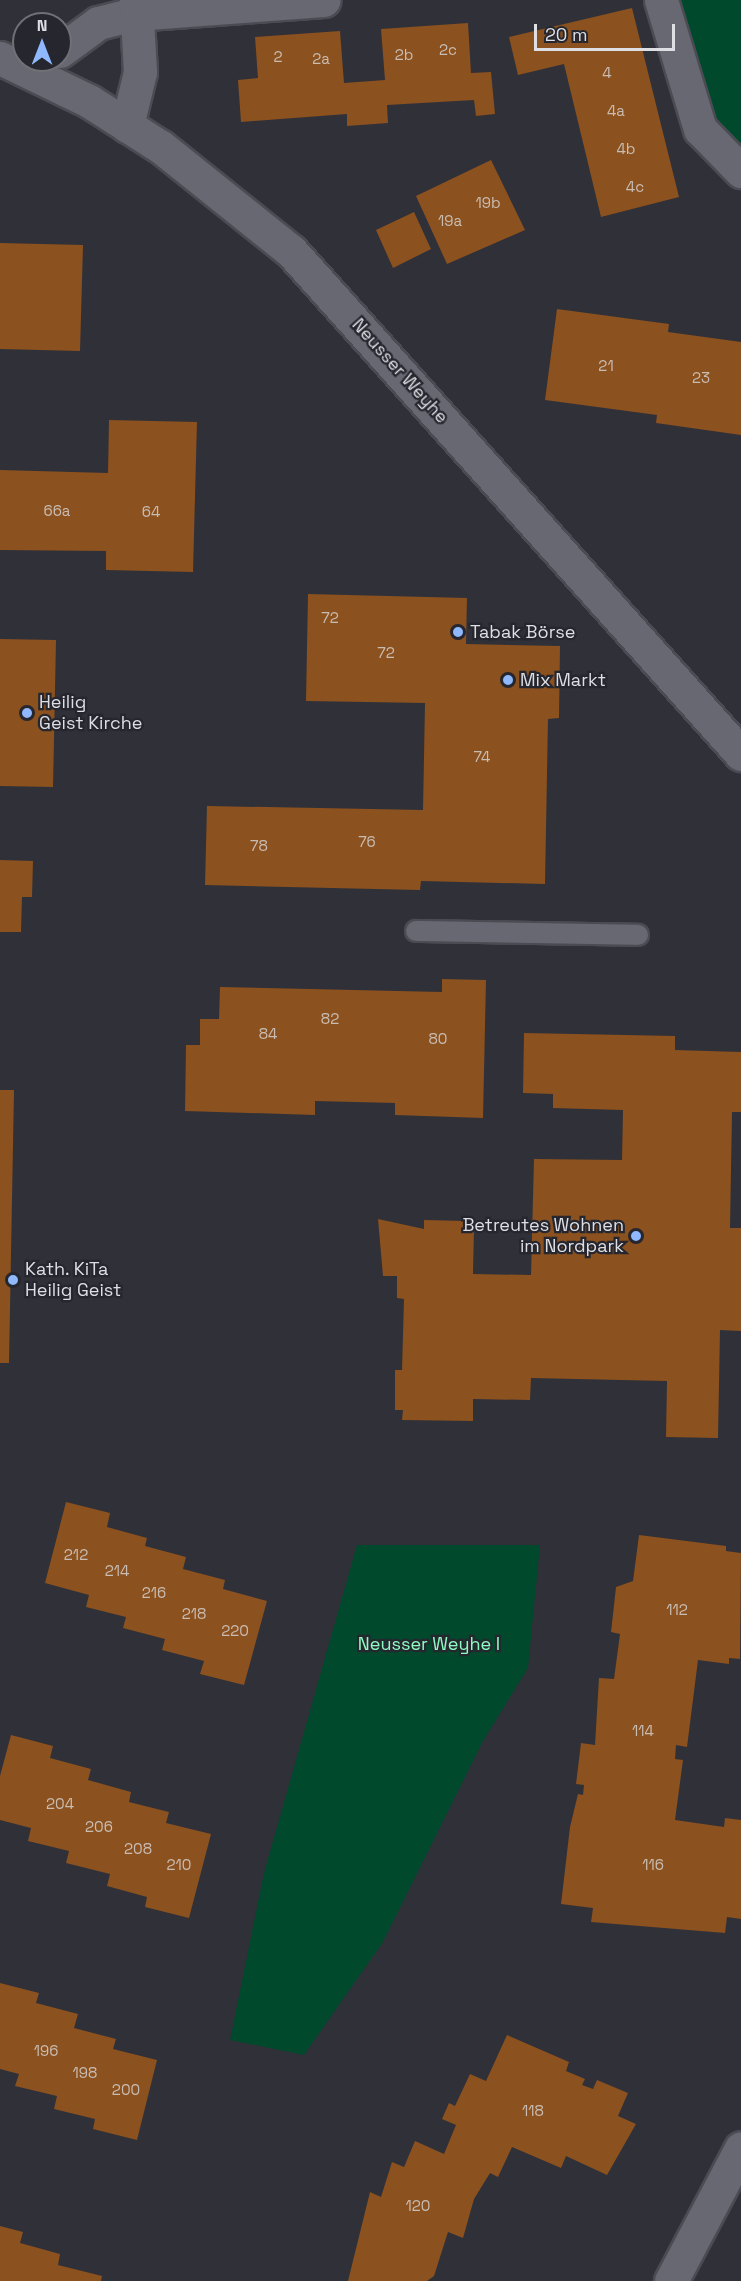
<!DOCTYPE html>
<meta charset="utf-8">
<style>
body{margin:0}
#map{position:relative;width:741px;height:2281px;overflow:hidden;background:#303039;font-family:"Space Grotesk",sans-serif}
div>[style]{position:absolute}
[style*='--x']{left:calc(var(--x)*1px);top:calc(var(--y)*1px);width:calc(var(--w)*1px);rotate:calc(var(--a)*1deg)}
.green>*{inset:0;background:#00492c}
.building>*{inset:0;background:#8b511e}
.roads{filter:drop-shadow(2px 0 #4b4c53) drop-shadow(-2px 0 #4b4c53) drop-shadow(0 2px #4b4c53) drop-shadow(0 -2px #4b4c53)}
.lane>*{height:20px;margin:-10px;padding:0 10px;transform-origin:10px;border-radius:10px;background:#676871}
.street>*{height:33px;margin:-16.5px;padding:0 16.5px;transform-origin:16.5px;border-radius:16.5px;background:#676871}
.dots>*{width:16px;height:16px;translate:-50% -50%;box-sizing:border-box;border:3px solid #26262f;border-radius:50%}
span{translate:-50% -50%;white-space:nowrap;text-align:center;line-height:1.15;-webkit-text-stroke:4.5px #26262f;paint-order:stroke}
.number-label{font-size:15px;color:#c9bcb2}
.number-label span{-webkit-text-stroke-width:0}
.street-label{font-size:18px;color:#dedfe4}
.poi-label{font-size:18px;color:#dedfe4}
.left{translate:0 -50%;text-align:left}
.right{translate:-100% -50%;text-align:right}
.park-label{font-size:18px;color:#8efcc2}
.north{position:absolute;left:12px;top:12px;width:60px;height:60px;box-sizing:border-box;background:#26262f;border:2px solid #707077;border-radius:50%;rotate:0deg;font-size:16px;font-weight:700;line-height:24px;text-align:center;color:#dedfe4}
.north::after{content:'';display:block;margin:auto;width:21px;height:27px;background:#8fb8fd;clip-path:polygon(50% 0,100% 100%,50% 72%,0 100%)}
.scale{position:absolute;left:534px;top:24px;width:141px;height:27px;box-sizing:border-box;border:3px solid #dedfe4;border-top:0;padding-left:8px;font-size:18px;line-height:21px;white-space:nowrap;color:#dedfe4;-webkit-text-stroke:4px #26262f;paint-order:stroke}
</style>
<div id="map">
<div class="green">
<div style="clip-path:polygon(675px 0,741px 0,741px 153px,705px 114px)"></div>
<div style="clip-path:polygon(357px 1545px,540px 1545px,528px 1668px,483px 1741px,383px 1942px,304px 2055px,230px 2040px,264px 1873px)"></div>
</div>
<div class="building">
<div style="clip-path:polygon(632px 8px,679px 197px,601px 217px,564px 64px,518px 75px,509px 37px)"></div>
<div style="clip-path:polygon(468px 23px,471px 73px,491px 72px,495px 114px,476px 116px,474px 100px,387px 105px,388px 123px,347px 126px,347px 114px,241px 122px,238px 80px,258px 78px,255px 37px,340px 31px,344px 83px,385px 80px,381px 29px)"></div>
<div style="clip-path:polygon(491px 160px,525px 230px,447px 264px,416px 196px)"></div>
<div style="clip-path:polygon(414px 212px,431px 249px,393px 268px,376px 230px)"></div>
<div style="clip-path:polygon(0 243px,83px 245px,80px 351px,0 349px)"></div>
<div style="clip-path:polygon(557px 309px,669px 324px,668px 332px,741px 342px,741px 435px,656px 423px,657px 415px,545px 400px)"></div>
<div style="clip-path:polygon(109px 420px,197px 422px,193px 572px,106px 570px,106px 551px,0 550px,0 470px,108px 473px)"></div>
<div style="clip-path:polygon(308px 594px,467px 598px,466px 644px,560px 646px,559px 718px,548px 719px,545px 884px,421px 881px,420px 890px,205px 885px,207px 806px,423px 810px,425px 703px,306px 701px)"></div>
<div style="clip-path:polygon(0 639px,56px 640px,53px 787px,0 786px)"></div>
<div style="clip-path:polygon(0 860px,33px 861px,32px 897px,22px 897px,21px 932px,0 932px)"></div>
<div style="clip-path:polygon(442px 979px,486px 980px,483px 1118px,395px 1115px,395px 1103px,315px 1101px,315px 1115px,185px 1111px,186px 1045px,200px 1045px,200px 1019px,219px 1019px,220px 987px,442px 992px)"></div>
<div style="clip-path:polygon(524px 1033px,675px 1036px,675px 1050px,741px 1052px,741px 1112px,732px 1112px,730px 1228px,741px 1228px,741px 1331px,720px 1330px,718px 1438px,666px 1437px,667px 1381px,531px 1378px,530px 1400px,473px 1399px,473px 1421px,402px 1420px,403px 1410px,395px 1410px,395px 1370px,402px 1370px,404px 1299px,397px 1298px,397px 1276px,383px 1276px,378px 1219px,424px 1229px,424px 1220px,466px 1221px,466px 1229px,474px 1229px,473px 1274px,531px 1275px,534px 1159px,622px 1160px,623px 1110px,553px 1108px,553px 1094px,523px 1093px)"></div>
<div style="clip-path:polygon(0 1090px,14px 1090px,9px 1363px,0 1363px)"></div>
<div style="clip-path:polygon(66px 1502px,110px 1513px,107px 1527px,147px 1538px,145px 1546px,186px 1557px,183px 1569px,225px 1580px,223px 1589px,267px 1601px,244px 1685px,200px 1674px,204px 1661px,162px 1650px,165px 1639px,123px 1628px,126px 1617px,86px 1607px,89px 1595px,45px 1583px)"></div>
<div style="clip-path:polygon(639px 1535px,726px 1546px,726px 1551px,741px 1553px,740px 1659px,729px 1658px,729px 1664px,698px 1660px,687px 1747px,676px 1745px,675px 1759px,683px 1760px,675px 1820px,724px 1827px,725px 1818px,741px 1820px,741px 1919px,727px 1917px,725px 1933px,591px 1922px,593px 1908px,561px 1904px,570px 1827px,578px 1794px,583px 1795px,584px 1785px,576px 1784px,581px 1743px,595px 1745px,599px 1678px,614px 1679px,620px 1634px,611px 1632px,616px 1587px,633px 1581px)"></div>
<div style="clip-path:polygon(11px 1735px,53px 1746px,50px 1758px,91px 1769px,88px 1780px,131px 1792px,129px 1802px,169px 1812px,166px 1823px,211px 1834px,189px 1918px,145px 1907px,147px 1897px,107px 1886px,110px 1874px,66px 1863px,69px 1851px,28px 1841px,31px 1828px,0 1820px,0 1776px)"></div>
<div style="clip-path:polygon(0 1983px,39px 1993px,36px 2003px,78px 2014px,74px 2028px,116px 2039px,113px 2049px,157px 2060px,137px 2140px,93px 2129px,95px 2119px,54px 2109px,57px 2096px,15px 2086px,19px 2074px,0 2069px)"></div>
<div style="clip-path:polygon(507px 2035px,569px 2062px,566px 2071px,585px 2079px,582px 2085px,593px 2089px,597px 2080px,628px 2093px,618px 2116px,636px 2124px,607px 2175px,566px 2156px,561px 2168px,512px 2147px,498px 2177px,490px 2173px,474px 2199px,463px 2238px,448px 2232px,434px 2276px,427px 2281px,348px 2281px,370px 2192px,381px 2197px,392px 2162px,404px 2167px,415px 2141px,444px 2154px,456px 2125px,442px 2119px,449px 2103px,455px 2106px,470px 2074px,486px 2081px)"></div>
<div style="clip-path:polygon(0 2226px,23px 2232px,20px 2243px,60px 2254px,58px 2265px,102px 2276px,101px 2281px,0 2281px)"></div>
</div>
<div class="roads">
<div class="lane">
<div style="--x:416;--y:931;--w:222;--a:1"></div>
</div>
<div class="street">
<div style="--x:661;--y:0;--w:135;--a:73.2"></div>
<div style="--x:700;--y:129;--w:59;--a:45.7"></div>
<div style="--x:60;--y:51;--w:47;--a:-36.4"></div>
<div style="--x:98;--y:23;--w:37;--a:-14"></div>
<div style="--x:134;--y:14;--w:190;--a:-4.2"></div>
<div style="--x:0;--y:58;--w:99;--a:25.8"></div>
<div style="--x:89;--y:101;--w:85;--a:32.6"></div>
<div style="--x:161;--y:147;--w:166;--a:38.7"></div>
<div style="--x:291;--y:251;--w:675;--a:48.18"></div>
<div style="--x:127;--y:126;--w:56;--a:-76.5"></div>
<div style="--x:140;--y:72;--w:72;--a:-93.2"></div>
<div style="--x:671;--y:2281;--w:150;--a:-62.2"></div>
</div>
</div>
<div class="dots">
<div style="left:458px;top:632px;background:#8fb8fd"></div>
<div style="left:508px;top:680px;background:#8fb8fd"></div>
<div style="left:27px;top:713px;background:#8fb8fd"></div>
<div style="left:636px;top:1236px;background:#8fb8fd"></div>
<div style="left:13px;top:1280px;background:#8fb8fd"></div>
</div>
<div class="number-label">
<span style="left:448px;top:50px">2c</span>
<span style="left:404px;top:55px">2b</span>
<span style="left:278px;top:57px">2</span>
<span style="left:321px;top:59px">2a</span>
<span style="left:607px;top:73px">4</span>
<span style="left:616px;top:111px">4a</span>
<span style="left:626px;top:149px">4b</span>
<span style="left:635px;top:187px">4c</span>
<span style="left:488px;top:203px">19b</span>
<span style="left:450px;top:221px">19a</span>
<span style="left:606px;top:366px">21</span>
<span style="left:701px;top:378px">23</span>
<span style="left:57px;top:511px">66a</span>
<span style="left:151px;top:512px">64</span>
<span style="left:330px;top:618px">72</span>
<span style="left:386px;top:653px">72</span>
<span style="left:482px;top:757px">74</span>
<span style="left:367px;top:842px">76</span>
<span style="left:259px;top:846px">78</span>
<span style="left:330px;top:1019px">82</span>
<span style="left:268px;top:1034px">84</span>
<span style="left:438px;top:1039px">80</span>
<span style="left:76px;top:1555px">212</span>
<span style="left:117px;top:1571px">214</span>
<span style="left:154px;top:1593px">216</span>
<span style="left:677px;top:1610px">112</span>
<span style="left:194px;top:1614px">218</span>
<span style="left:235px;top:1631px">220</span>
<span style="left:643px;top:1731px">114</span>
<span style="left:60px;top:1804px">204</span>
<span style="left:99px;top:1827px">206</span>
<span style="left:138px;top:1849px">208</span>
<span style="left:179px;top:1865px">210</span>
<span style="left:653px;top:1865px">116</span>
<span style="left:46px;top:2051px">196</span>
<span style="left:85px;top:2073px">198</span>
<span style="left:126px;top:2090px">200</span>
<span style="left:533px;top:2111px">118</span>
<span style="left:418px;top:2206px">120</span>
</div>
<div class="street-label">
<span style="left:400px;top:371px;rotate:48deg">Neusser Weyhe</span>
</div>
<div class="poi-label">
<span class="left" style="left:470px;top:632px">Tabak Börse</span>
<span class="left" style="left:520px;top:680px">Mix Markt</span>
<span class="left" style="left:39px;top:713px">Heilig<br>Geist Kirche</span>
<span class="right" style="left:624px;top:1236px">Betreutes Wohnen<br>im Nordpark</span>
<span class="left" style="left:25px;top:1280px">Kath. KiTa<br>Heilig Geist</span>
</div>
<div class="park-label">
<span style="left:429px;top:1644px">Neusser Weyhe I</span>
</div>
<div class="north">N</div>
<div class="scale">20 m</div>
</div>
